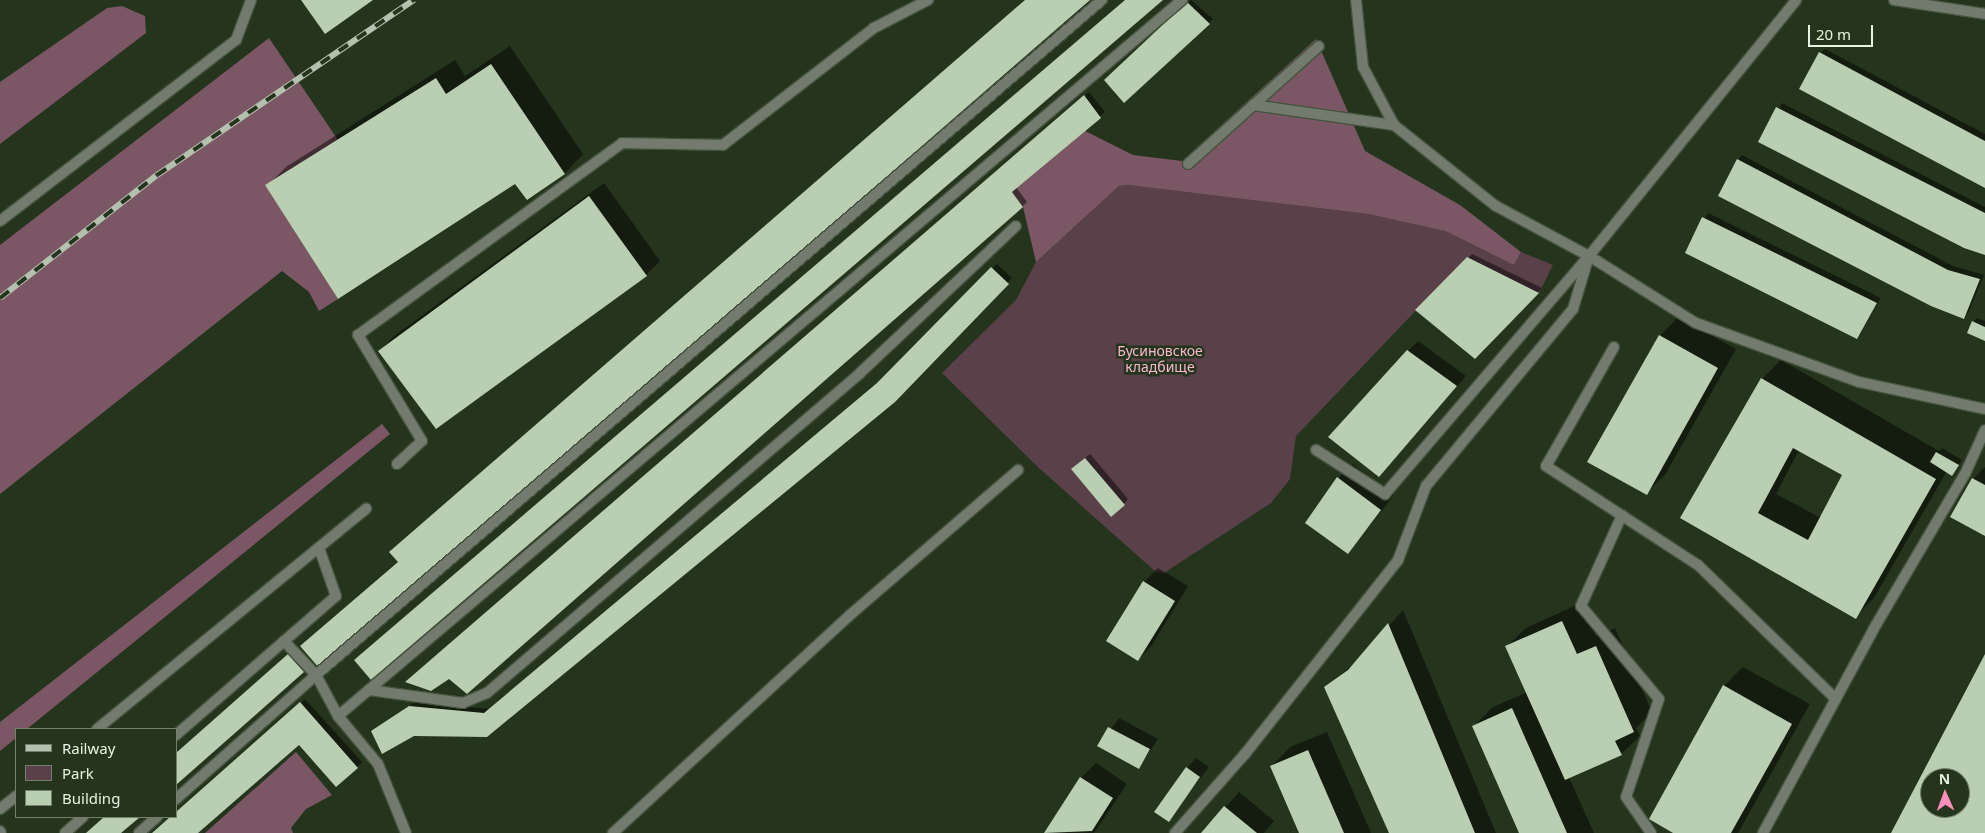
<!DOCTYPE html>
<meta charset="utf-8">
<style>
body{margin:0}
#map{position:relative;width:1985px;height:833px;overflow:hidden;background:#25351d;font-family:"Noto Sans",sans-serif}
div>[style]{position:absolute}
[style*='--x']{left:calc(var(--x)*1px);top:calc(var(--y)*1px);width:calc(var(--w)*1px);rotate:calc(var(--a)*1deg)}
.green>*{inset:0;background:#5a4049}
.forest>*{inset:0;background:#7b5664}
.shadow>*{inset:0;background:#0007}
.building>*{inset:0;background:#baceb1}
.roads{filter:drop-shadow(1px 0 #44533d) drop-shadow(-1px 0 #44533d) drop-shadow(0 1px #44533d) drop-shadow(0 -1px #44533d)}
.lane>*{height:10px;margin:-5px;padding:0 5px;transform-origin:5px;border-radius:5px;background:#737b6f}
.rail>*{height:5.5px;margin-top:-2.75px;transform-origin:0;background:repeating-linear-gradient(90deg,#25351d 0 11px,#b5c1af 0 22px);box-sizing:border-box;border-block:1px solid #b5c1af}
span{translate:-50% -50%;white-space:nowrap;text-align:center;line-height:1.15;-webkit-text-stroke:5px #25351d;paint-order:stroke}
.park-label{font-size:14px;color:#fab8d0}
.legend{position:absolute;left:15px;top:728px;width:162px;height:90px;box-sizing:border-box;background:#25351d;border:1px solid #73816c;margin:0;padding:6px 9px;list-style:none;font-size:15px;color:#e8f2e3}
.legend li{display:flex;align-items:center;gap:10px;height:25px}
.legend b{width:25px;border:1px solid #73816c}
.north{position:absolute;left:1920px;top:768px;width:50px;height:50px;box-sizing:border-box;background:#25351d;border:1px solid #73816c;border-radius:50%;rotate:358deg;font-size:14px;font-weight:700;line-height:20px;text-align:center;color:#e8f2e3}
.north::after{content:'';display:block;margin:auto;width:18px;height:22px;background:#ff8ebb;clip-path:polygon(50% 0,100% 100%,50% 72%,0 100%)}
.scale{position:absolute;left:1808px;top:25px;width:65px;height:22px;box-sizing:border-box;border:2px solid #e8f2e3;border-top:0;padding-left:6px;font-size:15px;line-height:18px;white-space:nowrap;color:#e8f2e3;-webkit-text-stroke:4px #25351d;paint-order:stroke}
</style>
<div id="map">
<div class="green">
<div style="clip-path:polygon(1128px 185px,1368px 214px,1445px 231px,1514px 265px,1521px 252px,1553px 265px,1539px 293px,1466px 258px,1296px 436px,1290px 479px,1271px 503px,1164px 573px,1156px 572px,1039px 468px,942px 373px,1016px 300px,1036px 262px,1119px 186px)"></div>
</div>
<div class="forest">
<div style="clip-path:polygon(122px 6px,145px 16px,146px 33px,0 144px,0 82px,107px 8px)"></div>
<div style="clip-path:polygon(269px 38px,338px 140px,266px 186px,338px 299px,319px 311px,309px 292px,282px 271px,0 494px,0 245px)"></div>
<div style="clip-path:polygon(1316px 39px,1365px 151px,1460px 205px,1521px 252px,1514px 265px,1445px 231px,1368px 214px,1128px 185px,1119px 186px,1036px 262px,1023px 207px,1012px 192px,1085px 131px,1133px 155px,1182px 161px)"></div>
<div style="clip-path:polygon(382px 424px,390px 434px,27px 729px,16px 729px,16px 738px,0 751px,0 722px)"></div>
<div style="clip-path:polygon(296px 752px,332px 795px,306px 809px,291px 828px,293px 833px,205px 833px)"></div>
</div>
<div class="shadow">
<div style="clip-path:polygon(1191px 0,1213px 19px,1124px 101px,1106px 80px)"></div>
<div style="clip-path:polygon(510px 46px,583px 154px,565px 173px,528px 198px,516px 183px,267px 186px,286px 167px,455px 60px,465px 76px)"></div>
<div style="clip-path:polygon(1825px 49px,1985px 134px,1985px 187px,1820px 53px)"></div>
<div style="clip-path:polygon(1089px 92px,1105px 112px,1016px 187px,1027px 202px,1023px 206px,467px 692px,449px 677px,411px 678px)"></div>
<div style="clip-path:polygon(1782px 103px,1985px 207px,1985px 254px,1759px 142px)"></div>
<div style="clip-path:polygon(1742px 155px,1953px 266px,1984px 275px,1968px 313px,1964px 318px,1738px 160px)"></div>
<div style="clip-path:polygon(604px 183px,660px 261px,646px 275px,380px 351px,394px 336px)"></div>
<div style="clip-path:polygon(1708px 213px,1881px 298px,1861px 333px,1857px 337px,1687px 253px)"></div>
<div style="clip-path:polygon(1472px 254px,1542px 288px,1475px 357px,1417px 310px)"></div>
<div style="clip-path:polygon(997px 264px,1012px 278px,894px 401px,487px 736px,372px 731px,415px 702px,490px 709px,883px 379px)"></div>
<div style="clip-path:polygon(1678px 317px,1736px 349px,1665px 475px,1646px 493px,1660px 336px)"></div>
<div style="clip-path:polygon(1977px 318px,1985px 321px,1985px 340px,1973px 322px)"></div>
<div style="clip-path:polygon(1418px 341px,1466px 376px,1379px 476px,1408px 351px)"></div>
<div style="clip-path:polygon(evenodd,1781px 360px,1939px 451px,1942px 448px,1962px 460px,1952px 474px,1947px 471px,1874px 598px,1855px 617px,1682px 517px,1762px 379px,1781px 360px,1799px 450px,1844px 474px,1821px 518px,1776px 494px,1799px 450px)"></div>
<div style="clip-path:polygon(1090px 454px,1128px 499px,1124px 504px,1077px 465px)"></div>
<div style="clip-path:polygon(1353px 464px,1394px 495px,1348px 553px,1338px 478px)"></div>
<div style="clip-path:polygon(1985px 467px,1985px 535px,1973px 479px)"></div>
<div style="clip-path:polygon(1158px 568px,1188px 586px,1152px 645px,1138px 660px,1144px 582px)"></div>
<div style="clip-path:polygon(1581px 603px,1596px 636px,1615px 628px,1652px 712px,1636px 728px,1640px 736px,1621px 754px,1569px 777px,1594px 833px,1521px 833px,1474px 726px,1493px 707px,1527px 692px,1507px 646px,1526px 628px)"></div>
<div style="clip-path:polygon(1403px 610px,1496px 833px,1390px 833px,1326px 687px,1358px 660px)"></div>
<div style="clip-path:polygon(293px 651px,307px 667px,303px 671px,176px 754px)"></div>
<div style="clip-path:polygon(1743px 667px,1810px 704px,1738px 833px,1676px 833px,1724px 686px)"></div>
<div style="clip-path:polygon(305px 699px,362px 762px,357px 767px,336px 785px,299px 743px,196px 833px,153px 833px,172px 817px,176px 817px,176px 813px)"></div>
<div style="clip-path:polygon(1119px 718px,1158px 739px,1139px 767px,1099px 745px)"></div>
<div style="clip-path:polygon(1327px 732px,1371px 833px,1301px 833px,1272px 766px,1290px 747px)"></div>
<div style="clip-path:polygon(1196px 758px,1209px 767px,1168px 820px,1187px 768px)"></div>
<div style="clip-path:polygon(1096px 763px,1127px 784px,1094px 833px,1045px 833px,1081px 778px)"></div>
<div style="clip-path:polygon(1239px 792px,1274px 821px,1264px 833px,1203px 833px)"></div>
</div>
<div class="building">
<div style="clip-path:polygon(301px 0,373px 0,325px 34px)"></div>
<div style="clip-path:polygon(1025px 0,1090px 0,320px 669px,300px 646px,398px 562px,389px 552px)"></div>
<div style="clip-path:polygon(1125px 0,1163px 0,371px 680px,354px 660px)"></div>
<div style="clip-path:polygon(1187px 2px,1210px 24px,1124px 103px,1104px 80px)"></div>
<div style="clip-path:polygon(1819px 52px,1985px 141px,1985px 188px,1799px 89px)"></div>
<div style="clip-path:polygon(491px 64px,565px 174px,527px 200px,515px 184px,338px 299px,265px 185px,436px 78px,446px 94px)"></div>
<div style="clip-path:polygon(1084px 95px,1101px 118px,1012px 192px,1023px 207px,467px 694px,449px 679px,431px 691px,405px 682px)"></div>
<div style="clip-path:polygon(1776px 107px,1985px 213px,1985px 255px,1964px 248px,1758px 142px)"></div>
<div style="clip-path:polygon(1737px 159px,1948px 270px,1980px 279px,1964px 319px,1931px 306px,1718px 196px)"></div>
<div style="clip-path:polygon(589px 196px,647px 276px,436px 429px,378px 351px)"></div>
<div style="clip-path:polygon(1702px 217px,1877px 303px,1857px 339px,1685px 253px)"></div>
<div style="clip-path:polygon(1467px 257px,1539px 293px,1475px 359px,1415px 310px)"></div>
<div style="clip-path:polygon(991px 267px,1009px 284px,895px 402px,487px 737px,414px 736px,382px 754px,371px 731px,409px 706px,484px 713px,877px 383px)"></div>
<div style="clip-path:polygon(1972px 321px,1985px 327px,1985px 341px,1967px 333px)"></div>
<div style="clip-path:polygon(1659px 335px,1718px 368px,1647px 495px,1587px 462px)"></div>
<div style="clip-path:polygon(1407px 350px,1457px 386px,1379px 477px,1328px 437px)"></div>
<div style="clip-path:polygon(evenodd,1761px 378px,1936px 479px,1856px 619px,1680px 518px,1761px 378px,1793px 448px,1842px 475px,1808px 540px,1758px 513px,1793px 448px)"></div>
<div style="clip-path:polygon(1936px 452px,1959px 465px,1952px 476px,1930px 462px)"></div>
<div style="clip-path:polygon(1085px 458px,1125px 505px,1111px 517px,1071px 469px)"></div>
<div style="clip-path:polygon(1337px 477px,1381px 510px,1348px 554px,1305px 523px)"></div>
<div style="clip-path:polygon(1972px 478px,1985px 485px,1985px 536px,1950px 517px)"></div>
<div style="clip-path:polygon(1143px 581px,1175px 601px,1138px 661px,1106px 641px)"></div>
<div style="clip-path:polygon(1562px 621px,1577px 654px,1596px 646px,1634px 732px,1615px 741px,1622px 755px,1565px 780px,1505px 646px)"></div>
<div style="clip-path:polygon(1388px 623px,1475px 833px,1389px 833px,1324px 687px,1348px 670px)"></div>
<div style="clip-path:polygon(288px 654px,304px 672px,176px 785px,176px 753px)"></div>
<div style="clip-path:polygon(evenodd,1985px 654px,1985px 833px,1891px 833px,1985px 654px,1930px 778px,1960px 778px,1960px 808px,1930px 808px,1930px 778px)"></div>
<div style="clip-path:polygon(1723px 685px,1792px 724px,1731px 833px,1673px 833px,1649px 819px)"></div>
<div style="clip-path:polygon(300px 702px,358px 768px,336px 787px,299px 745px,198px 833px,152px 833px,170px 817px,176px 817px,176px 812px)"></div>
<div style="clip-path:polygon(1512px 708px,1567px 833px,1519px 833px,1472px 726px)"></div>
<div style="clip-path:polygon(1108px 727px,1150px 749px,1139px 769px,1097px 746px)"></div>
<div style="clip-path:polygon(1308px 750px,1344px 833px,1299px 833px,1270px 766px)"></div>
<div style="clip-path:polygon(1186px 767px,1200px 777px,1169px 822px,1154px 812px)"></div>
<div style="clip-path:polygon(1080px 777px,1113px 798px,1092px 831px,1044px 833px)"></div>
<div style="clip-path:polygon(1224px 806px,1257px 833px,1201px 833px)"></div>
<div style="clip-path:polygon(104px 817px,140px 817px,121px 833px,86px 833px)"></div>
</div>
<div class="roads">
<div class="lane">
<div style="--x:1356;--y:0;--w:67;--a:84"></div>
<div style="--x:1363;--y:67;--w:66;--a:61.9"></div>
<div style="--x:1394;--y:125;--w:130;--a:38.5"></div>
<div style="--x:1496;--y:206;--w:106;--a:28.3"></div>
<div style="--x:1589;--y:256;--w:126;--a:32.1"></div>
<div style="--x:1696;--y:323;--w:173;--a:19.9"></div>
<div style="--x:1859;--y:382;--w:129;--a:12.1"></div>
<div style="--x:1894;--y:0;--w:92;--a:8.7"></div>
<div style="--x:1253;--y:105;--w:142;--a:8.1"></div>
<div style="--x:1188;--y:164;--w:176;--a:-42"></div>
<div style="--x:0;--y:221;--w:297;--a:-37.5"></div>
<div style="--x:236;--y:40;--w:43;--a:-69.4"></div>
<div style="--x:1614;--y:347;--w:137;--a:119.7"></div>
<div style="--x:1546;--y:466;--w:181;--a:33.1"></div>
<div style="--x:1698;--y:565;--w:192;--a:44.2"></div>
<div style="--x:1316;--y:450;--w:82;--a:32.5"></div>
<div style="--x:1385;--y:494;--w:313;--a:-49.4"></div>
<div style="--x:1589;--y:256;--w:329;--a:-51"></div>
<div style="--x:397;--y:464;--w:34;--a:-43"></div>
<div style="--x:422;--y:441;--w:124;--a:-121.1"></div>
<div style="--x:358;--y:335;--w:326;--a:-36"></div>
<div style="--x:622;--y:143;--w:101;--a:1.1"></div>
<div style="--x:723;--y:145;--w:191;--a:-37.8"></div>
<div style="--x:874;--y:28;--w:61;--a:-27.4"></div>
<div style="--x:1622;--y:515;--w:100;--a:114.3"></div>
<div style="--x:1581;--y:606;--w:121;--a:50"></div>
<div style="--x:1659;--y:699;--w:103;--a:108.6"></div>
<div style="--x:1626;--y:797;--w:44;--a:55.2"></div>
<div style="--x:284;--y:641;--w:47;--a:46.7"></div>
<div style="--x:316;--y:675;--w:47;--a:61.8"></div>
<div style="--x:338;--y:716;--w:62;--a:50.2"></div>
<div style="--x:378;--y:764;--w:74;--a:67.9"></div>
<div style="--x:369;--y:690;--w:95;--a:7.9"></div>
<div style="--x:463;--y:703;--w:26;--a:-23"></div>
<div style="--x:487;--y:693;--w:491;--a:-40.6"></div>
<div style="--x:860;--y:373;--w:214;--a:-43.3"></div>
<div style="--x:338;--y:716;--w:1107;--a:-40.31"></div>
<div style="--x:97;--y:729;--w:348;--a:-39.3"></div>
<div style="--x:176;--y:735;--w:212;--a:-41"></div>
<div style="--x:336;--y:596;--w:51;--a:-109.5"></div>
<div style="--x:176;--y:799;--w:187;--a:-41.5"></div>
<div style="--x:316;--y:675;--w:1036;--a:-40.66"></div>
<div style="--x:0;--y:809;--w:21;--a:-39"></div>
<div style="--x:0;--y:831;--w:2;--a:63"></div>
<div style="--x:65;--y:833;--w:24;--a:-42"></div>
<div style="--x:139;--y:833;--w:24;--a:-42"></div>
<div style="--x:613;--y:833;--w:322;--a:-42.6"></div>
<div style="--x:850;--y:615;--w:222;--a:-40.8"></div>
<div style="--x:1175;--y:833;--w:106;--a:-48.5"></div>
<div style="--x:1245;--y:754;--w:247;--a:-51.7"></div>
<div style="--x:1398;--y:560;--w:79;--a:-69.3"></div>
<div style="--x:1426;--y:486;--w:230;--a:-50.3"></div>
<div style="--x:1573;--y:309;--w:52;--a:-73.3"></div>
<div style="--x:1763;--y:833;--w:231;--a:-61.5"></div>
<div style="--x:1873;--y:630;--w:181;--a:-59.5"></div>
<div style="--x:1965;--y:474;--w:48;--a:-65.6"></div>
</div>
</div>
<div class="rail">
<div style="--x:0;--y:298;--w:199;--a:-38.1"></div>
<div style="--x:157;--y:175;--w:311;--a:-34.3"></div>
</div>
<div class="park-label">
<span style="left:1160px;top:359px">Бусиновское<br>кладбище</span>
</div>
<ul class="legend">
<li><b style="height:6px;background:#b5c1af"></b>Railway</li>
<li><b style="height:14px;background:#5a4049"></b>Park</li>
<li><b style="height:14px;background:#baceb1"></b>Building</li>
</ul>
<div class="north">N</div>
<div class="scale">20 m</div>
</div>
